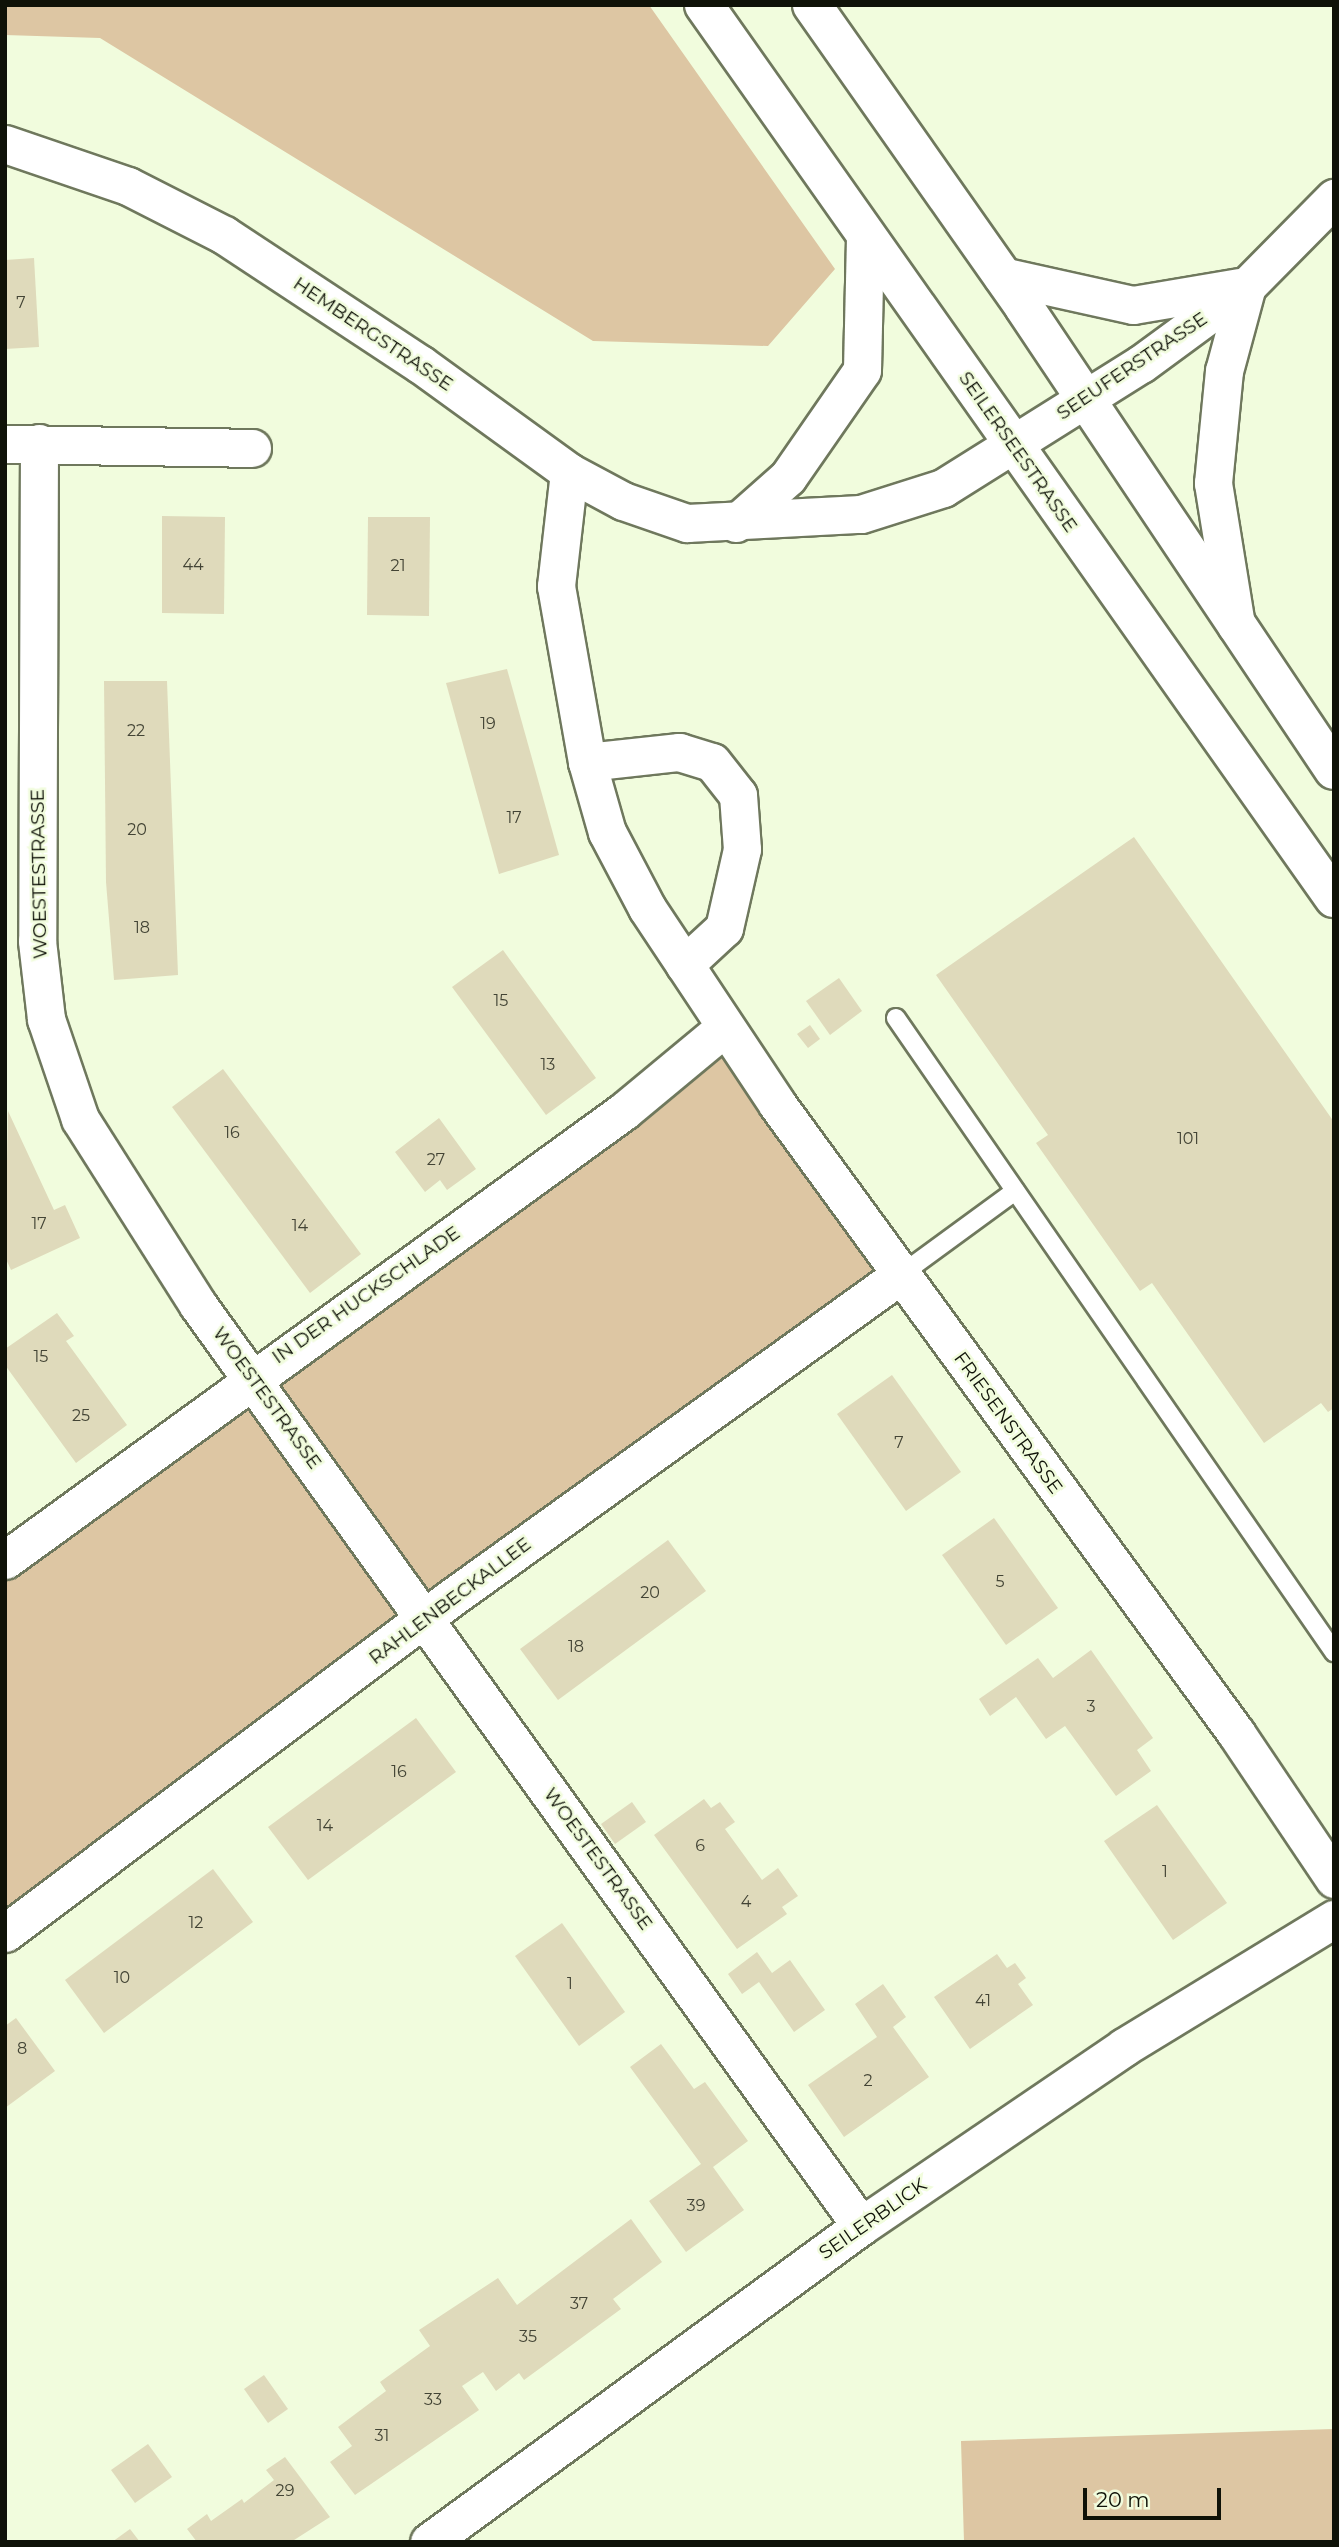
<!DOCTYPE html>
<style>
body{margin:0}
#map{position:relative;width:1339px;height:2547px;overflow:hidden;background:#f1fcdd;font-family:Montserrat,sans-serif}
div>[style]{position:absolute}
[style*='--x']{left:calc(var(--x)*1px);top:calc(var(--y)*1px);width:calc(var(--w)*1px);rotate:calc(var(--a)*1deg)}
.green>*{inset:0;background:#ddc6a3}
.building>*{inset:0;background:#dfdabb}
.roads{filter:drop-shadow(2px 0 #6f785d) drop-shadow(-2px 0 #6f785d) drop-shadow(0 2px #6f785d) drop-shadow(0 -2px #6f785d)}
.service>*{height:18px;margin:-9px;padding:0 9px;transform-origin:9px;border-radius:9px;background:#fff}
.minor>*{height:37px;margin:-18.5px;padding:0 18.5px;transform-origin:18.5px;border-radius:18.5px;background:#fff}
.secondary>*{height:38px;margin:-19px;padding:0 19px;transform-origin:19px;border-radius:19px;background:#fff}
span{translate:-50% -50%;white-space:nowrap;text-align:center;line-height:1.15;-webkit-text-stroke:5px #f1fcdd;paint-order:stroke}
.number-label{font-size:16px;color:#434435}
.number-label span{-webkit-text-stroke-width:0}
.street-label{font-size:19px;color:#0f1208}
.frame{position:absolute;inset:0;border:7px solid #0f1208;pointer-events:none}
.scale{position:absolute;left:1083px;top:2488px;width:138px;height:32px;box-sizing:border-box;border:4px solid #0f1208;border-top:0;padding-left:9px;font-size:21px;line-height:24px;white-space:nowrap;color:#0f1208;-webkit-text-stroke:5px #f1fcdd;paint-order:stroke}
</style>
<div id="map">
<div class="green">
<div style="clip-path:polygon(5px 5px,649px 5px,835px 269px,768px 346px,593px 341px,100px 38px,5px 35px)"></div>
<div style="clip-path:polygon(724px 1046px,886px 1274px,5px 1920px,5px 1568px)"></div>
<div style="clip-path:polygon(1334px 2429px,1334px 2542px,964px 2542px,961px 2441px)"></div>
</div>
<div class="building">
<div style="clip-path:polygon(34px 258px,39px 347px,5px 349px,5px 260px)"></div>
<div style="clip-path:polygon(162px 516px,225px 517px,224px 614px,162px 613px)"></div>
<div style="clip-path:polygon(368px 517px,430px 517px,429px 616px,367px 615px)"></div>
<div style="clip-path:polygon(507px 669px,559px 855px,499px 874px,446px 683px)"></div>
<div style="clip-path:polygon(104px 681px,167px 681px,178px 975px,114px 980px,106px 882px)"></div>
<div style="clip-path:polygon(1134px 837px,1334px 1122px,1334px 1408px,1328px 1412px,1321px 1403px,1264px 1443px,1152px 1283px,1140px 1291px,1036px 1143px,1048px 1135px,936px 975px)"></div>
<div style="clip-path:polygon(503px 950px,596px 1078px,546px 1115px,452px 987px)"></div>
<div style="clip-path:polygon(839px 978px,862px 1011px,830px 1035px,806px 1001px)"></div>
<div style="clip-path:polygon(810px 1025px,820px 1039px,808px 1048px,797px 1034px)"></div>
<div style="clip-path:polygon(223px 1069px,361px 1254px,310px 1293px,172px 1107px)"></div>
<div style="clip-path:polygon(8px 1111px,54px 1210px,65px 1205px,80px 1238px,11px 1270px,5px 1257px)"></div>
<div style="clip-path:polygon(439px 1118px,476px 1169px,447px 1190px,440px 1180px,425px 1192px,395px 1152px)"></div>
<div style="clip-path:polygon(57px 1313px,74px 1336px,66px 1341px,127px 1425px,76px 1463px,5px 1365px,5px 1349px)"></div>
<div style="clip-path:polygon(892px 1375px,961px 1472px,906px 1511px,837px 1414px)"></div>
<div style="clip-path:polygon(994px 1518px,1058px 1608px,1006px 1645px,942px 1555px)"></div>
<div style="clip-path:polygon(668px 1540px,706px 1591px,558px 1700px,520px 1649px)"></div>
<div style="clip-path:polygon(1091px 1650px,1153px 1738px,1137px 1750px,1151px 1771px,1116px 1796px,1065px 1726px,1046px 1739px,1016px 1697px,990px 1716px,979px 1699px,1038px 1658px,1053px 1678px)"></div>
<div style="clip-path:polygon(416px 1718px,456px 1772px,308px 1880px,268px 1827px)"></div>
<div style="clip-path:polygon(704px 1799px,711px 1808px,720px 1802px,735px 1822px,725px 1829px,762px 1880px,778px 1868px,798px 1896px,782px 1907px,787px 1914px,737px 1949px,654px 1835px)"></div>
<div style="clip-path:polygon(632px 1802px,646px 1822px,615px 1844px,601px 1824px)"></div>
<div style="clip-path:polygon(1157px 1805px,1227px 1903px,1173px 1940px,1104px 1841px)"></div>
<div style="clip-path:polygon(213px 1869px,253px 1922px,104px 2033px,65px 1980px)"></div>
<div style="clip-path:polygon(562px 1923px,625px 2012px,579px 2046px,515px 1956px)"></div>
<div style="clip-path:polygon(757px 1952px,772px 1973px,790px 1960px,825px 2010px,794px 2032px,759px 1982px,742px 1994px,728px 1974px)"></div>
<div style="clip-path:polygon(997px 1954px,1007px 1968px,1015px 1963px,1026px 1978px,1018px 1984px,1033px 2005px,970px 2049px,934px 1997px)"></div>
<div style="clip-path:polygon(883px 1984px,906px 2017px,893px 2027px,929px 2077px,844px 2137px,808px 2085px,877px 2037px,855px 2004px)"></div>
<div style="clip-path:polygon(16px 2018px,55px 2071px,5px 2108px,5px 2026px)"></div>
<div style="clip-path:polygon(661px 2044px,694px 2089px,705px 2082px,748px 2141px,713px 2167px,744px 2210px,686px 2252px,649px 2201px,701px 2164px,630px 2067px)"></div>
<div style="clip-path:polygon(631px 2219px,662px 2262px,613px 2299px,621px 2309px,524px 2380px,519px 2373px,496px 2391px,483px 2372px,462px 2386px,479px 2410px,355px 2495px,330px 2462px,352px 2446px,338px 2427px,386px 2391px,380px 2382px,430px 2346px,419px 2330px,498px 2278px,517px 2305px)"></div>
<div style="clip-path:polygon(264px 2375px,288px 2409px,268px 2423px,244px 2389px)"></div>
<div style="clip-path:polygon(148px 2444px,172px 2477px,135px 2503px,111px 2470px)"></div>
<div style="clip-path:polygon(285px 2457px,330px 2517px,291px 2542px,197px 2542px,187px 2529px,207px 2514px,211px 2521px,242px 2499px,244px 2503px,274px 2480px,266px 2470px)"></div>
<div style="clip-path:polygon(130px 2529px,140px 2542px,112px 2542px)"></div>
</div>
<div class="roads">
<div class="service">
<div style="--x:896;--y:1018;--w:771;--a:55.36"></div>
<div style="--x:899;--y:1276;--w:144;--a:-36.2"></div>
</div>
<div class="minor">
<div style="--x:5;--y:144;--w:130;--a:18.9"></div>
<div style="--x:128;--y:186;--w:108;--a:27"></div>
<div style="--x:224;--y:235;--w:235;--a:33.4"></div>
<div style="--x:420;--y:364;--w:184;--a:35.9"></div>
<div style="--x:569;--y:472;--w:61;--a:28.2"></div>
<div style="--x:623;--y:501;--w:68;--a:19"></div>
<div style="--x:687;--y:523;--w:174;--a:-3"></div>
<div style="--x:861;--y:514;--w:86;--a:-17.6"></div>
<div style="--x:943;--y:488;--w:234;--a:-32.1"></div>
<div style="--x:1141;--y:364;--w:132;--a:-36.3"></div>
<div style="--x:1247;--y:286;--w:124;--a:-45.3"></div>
<div style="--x:1002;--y:276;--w:134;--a:12.5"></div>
<div style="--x:1133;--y:305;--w:108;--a:-9.6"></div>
<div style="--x:39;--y:443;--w:498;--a:90.2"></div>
<div style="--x:37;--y:941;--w:79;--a:83.4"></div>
<div style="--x:46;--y:1019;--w:106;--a:71.2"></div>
<div style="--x:80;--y:1119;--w:220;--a:57.6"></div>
<div style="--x:198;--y:1305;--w:1135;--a:54.25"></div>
<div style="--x:5;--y:444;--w:247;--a:0.9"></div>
<div style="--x:569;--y:472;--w:115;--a:96.5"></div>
<div style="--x:556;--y:586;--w:179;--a:80"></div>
<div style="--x:587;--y:762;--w:73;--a:74.1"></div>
<div style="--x:607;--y:832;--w:86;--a:62.2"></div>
<div style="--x:647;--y:908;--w:235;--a:56.4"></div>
<div style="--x:777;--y:1104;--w:779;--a:53.88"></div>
<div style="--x:1236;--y:1733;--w:176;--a:56.1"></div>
<div style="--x:736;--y:523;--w:69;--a:-41.5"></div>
<div style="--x:788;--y:477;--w:130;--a:-55.3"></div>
<div style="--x:862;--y:370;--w:134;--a:-88.7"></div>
<div style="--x:1236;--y:625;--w:144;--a:-99.2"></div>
<div style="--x:1213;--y:483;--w:113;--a:-84.4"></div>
<div style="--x:1224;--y:371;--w:88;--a:-74.9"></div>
<div style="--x:587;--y:762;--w:93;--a:-6.2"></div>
<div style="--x:679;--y:752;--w:34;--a:17"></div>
<div style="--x:712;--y:762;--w:42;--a:51.8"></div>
<div style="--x:738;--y:795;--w:54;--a:85.8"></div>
<div style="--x:742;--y:849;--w:81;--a:102.8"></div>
<div style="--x:724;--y:928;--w:54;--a:137.2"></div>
<div style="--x:5;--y:1560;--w:765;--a:-35.96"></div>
<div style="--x:624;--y:1111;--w:131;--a:-39.7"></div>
<div style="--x:5;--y:1933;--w:558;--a:-36.91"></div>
<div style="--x:451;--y:1598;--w:552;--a:-35.71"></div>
<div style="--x:429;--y:2542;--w:535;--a:-36.18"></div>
<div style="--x:861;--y:2226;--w:318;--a:-34.2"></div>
<div style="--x:1124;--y:2047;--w:246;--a:-31.4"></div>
</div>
<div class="secondary">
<div style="--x:704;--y:5;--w:1093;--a:54.8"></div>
<div style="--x:812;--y:5;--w:369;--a:54.9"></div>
<div style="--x:1024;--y:307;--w:557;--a:56.2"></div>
</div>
</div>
<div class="number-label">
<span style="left:21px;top:303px">7</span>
<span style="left:193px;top:565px">44</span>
<span style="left:398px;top:566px">21</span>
<span style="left:488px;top:724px">19</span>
<span style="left:136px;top:731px">22</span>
<span style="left:514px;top:818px">17</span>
<span style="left:137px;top:830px">20</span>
<span style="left:142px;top:928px">18</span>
<span style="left:501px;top:1001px">15</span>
<span style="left:548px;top:1065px">13</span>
<span style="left:232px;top:1133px">16</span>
<span style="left:1188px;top:1139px">101</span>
<span style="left:436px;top:1160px">27</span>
<span style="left:39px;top:1224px">17</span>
<span style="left:300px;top:1226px">14</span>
<span style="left:41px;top:1357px">15</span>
<span style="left:81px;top:1416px">25</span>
<span style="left:899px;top:1443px">7</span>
<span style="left:1000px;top:1582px">5</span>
<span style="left:650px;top:1593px">20</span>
<span style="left:576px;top:1647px">18</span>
<span style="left:1091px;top:1707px">3</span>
<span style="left:399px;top:1772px">16</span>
<span style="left:325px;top:1826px">14</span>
<span style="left:700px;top:1846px">6</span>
<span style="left:1165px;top:1872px">1</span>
<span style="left:746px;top:1902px">4</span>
<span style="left:196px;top:1923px">12</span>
<span style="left:122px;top:1978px">10</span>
<span style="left:570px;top:1984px">1</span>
<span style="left:983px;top:2001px">41</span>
<span style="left:22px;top:2049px">8</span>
<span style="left:868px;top:2081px">2</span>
<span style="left:696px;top:2206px">39</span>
<span style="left:579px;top:2304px">37</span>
<span style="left:528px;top:2337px">35</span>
<span style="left:433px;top:2400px">33</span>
<span style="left:382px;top:2436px">31</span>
<span style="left:285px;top:2491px">29</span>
</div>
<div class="street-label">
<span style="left:373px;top:334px;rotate:34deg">HEMBERGSTRASSE</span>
<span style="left:1132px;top:366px;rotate:-34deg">SEEUFERSTRASSE</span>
<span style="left:1018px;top:452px;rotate:55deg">SEILERSEESTRASSE</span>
<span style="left:39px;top:874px;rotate:-91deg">WOESTESTRASSE</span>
<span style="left:366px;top:1295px;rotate:-35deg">IN DER HUCKSCHLADE</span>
<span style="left:267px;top:1398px;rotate:54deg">WOESTESTRASSE</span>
<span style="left:1008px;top:1423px;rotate:54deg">FRIESENSTRASSE</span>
<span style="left:450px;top:1601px;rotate:-37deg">RAHLENBECKALLEE</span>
<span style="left:598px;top:1859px;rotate:54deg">WOESTESTRASSE</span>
<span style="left:873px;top:2219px;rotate:-35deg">SEILERBLICK</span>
</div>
<div class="frame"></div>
<div class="scale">20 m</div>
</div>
